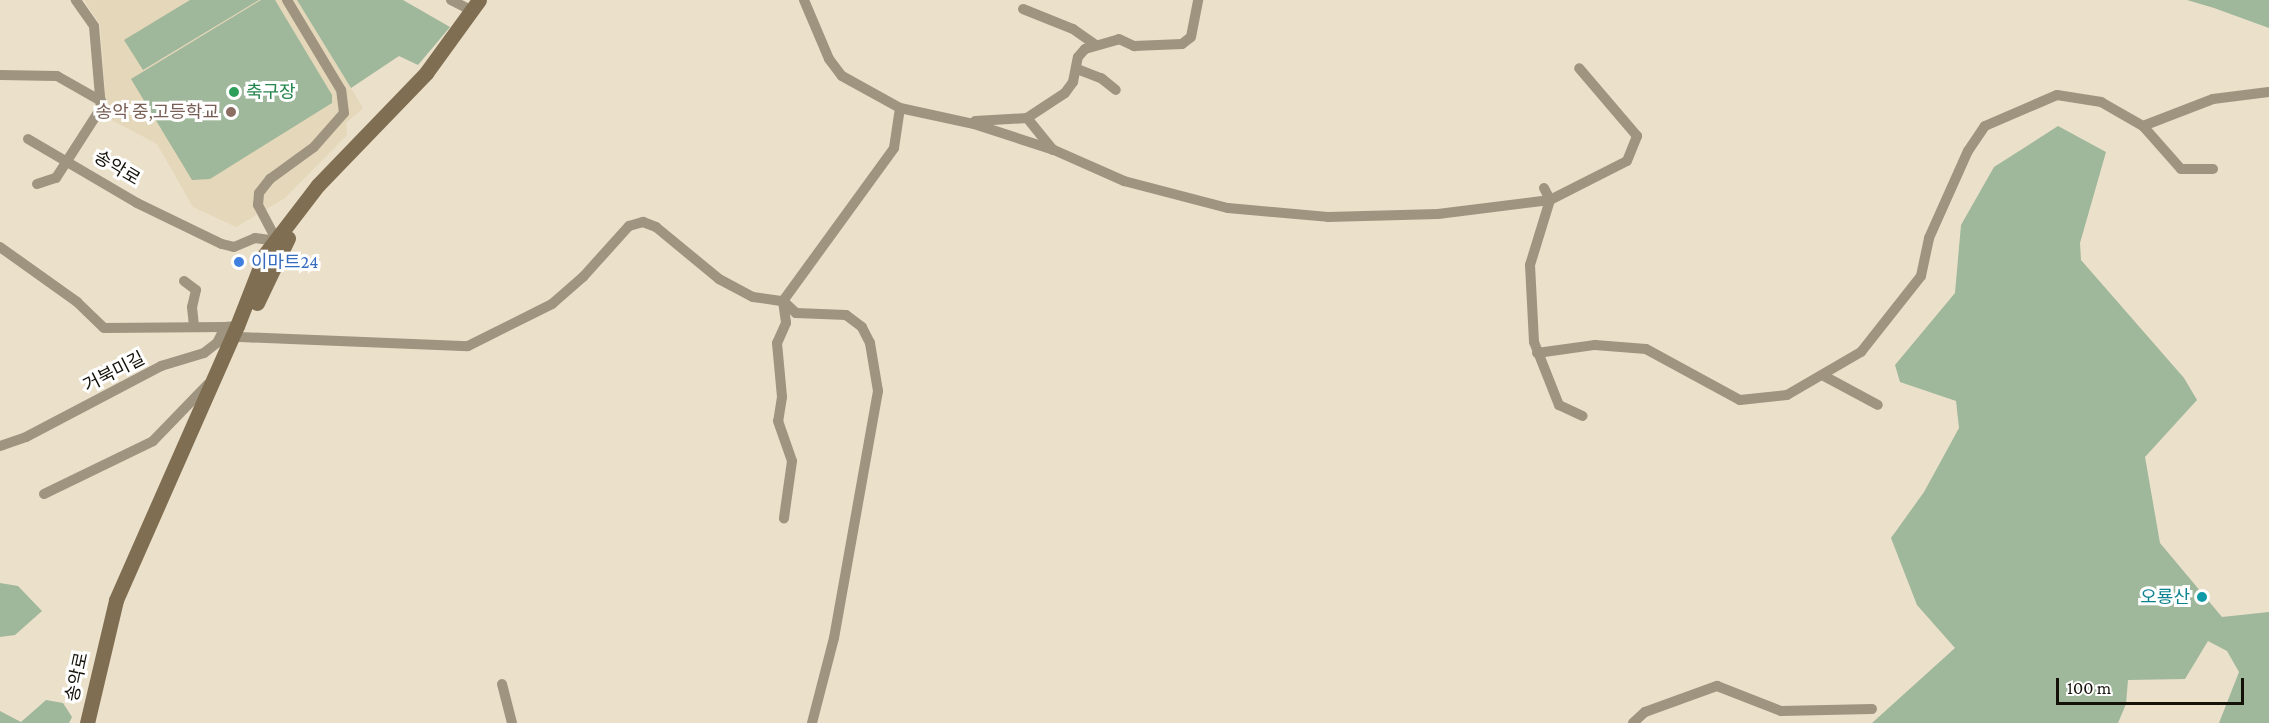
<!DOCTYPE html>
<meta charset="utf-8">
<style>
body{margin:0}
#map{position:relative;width:2269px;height:723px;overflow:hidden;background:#ebe0ca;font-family:"Crimson Pro","Noto Sans KR",serif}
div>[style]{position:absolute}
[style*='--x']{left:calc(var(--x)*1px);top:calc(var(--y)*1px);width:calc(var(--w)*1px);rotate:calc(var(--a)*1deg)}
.built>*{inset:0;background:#e5d7b9}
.green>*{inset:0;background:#9fb79a}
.street>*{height:10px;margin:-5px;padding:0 5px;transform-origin:5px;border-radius:5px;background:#9f9480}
.secondary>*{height:15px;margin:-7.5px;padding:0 7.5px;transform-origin:7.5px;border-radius:7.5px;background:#7f6e52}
.dots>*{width:16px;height:16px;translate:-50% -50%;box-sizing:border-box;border:3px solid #fff;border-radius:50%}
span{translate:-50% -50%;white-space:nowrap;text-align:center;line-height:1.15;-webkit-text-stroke:6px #fff;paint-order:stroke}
.leisure-label{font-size:18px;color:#27864d}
.left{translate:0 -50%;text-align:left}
.education-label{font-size:18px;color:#785e54}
.right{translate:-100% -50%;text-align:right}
.street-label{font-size:18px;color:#141109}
.shop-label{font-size:18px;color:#366cbe}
.culture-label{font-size:18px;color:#0d838f}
.scale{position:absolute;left:2056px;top:678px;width:188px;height:27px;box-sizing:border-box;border:3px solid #141109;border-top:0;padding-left:8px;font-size:18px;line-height:21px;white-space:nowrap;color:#141109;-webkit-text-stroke:4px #fff;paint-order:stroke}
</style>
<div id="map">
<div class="built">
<div style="clip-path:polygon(84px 0,297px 0,363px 108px,346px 123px,347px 135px,285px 198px,236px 227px,193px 207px,157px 144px,102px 115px,105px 91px,100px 25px)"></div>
</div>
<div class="green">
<div style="clip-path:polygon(190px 0,259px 0,143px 70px,124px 40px)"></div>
<div style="clip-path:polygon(261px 0,275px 0,332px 95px,332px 103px,210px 179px,192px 180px,131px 79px)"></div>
<div style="clip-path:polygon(297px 0,403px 0,450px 27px,418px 65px,399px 56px,351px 88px)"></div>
<div style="clip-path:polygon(2187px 0,2269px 0,2269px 28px,2214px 8px)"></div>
<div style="clip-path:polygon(2058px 126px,2106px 152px,2080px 243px,2081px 260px,2184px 378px,2197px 400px,2145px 457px,2160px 543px,2222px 617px,2269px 612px,2269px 723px,2219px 723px,2239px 672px,2227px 651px,2208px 641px,2185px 679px,2128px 680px,2126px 704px,2118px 723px,1872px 723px,1955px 648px,1917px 605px,1891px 538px,1924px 492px,1959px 428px,1956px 401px,1900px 382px,1895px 365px,1955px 293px,1961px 225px,1994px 167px)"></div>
<div style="clip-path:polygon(0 583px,18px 586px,42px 611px,15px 635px,0 637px)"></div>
<div style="clip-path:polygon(0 695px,0 711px,21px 722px,46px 700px,63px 703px,72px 717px,69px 723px,0 723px)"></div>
</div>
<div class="street">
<div style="--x:451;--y:0;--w:25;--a:27"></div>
<div style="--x:804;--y:0;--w:64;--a:67"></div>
<div style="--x:829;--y:59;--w:21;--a:53"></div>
<div style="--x:842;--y:76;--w:66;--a:28.9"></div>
<div style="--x:900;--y:108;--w:76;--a:12.2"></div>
<div style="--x:974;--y:124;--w:84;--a:18"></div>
<div style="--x:1054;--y:150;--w:77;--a:23.9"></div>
<div style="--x:1124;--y:181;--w:107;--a:14.6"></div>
<div style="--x:1228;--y:208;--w:100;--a:5.1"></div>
<div style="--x:1328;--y:217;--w:110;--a:-1.6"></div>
<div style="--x:1438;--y:214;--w:113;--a:-7.1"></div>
<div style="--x:1550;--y:200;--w:86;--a:-26.9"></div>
<div style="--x:1627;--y:161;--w:27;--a:-68"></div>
<div style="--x:1637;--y:136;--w:89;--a:-130.5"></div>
<div style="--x:1023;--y:9;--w:54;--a:21.8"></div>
<div style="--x:1073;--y:29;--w:28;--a:35"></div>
<div style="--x:1077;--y:69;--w:26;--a:21"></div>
<div style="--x:1101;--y:78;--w:19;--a:39"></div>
<div style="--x:0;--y:75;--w:57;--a:1"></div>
<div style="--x:57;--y:76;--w:51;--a:29.6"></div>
<div style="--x:975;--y:121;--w:52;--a:-3.3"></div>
<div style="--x:2143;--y:126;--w:75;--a:-21.1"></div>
<div style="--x:2213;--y:99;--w:56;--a:-7.1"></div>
<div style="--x:28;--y:139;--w:126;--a:30.4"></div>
<div style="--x:137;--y:203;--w:94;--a:25.8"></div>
<div style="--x:222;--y:244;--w:12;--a:14"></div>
<div style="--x:234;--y:247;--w:23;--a:-23"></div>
<div style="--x:255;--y:238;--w:22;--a:8"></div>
<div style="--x:1053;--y:150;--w:41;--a:-129.1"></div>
<div style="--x:1027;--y:118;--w:45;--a:-33.3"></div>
<div style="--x:1065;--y:93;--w:14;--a:-54"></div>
<div style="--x:1073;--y:82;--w:25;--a:-79"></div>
<div style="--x:1078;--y:57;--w:11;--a:-49"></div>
<div style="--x:1085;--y:49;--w:35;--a:-16"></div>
<div style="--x:1119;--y:39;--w:17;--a:25"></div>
<div style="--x:1134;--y:46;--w:48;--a:-2.4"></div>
<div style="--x:1182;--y:44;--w:11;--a:-38"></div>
<div style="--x:1191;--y:37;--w:38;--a:-79"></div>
<div style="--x:37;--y:184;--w:20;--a:-18"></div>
<div style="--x:56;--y:178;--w:83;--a:-57.3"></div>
<div style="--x:101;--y:108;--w:82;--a:-94.9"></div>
<div style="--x:94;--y:26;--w:32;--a:-125"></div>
<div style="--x:1544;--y:188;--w:13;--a:63"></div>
<div style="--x:1550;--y:200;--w:68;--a:107.1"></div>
<div style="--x:1530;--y:265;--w:77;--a:87"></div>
<div style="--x:1534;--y:342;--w:68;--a:68.4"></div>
<div style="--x:1559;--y:405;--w:26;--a:25"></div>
<div style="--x:277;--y:241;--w:41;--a:-117.8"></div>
<div style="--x:258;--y:205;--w:12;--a:-85"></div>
<div style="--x:259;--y:193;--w:18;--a:-52"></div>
<div style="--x:270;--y:179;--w:54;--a:-36"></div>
<div style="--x:314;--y:147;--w:45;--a:-48.6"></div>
<div style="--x:344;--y:113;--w:23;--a:-97"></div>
<div style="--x:341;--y:90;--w:105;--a:-121"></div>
<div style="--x:0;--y:247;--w:95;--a:35.5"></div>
<div style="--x:77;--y:302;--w:37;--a:44"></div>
<div style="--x:104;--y:328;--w:121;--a:-0.5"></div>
<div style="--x:184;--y:281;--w:15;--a:37"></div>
<div style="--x:196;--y:290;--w:17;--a:103"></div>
<div style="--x:192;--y:307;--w:18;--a:84"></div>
<div style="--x:240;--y:337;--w:228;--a:2.3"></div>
<div style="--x:468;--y:346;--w:94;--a:-26.6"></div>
<div style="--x:552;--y:304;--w:41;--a:-41.1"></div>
<div style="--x:583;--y:277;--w:69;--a:-48"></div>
<div style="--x:629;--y:226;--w:15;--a:-16"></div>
<div style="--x:643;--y:222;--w:14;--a:21"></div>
<div style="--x:656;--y:227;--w:82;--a:39.5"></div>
<div style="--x:719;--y:279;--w:38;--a:28"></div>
<div style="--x:753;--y:297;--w:30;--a:8"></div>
<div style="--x:783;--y:301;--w:22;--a:82"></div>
<div style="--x:786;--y:323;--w:22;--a:114"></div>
<div style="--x:777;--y:343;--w:54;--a:84.7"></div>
<div style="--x:782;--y:397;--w:24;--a:99"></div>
<div style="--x:778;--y:421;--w:42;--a:70.7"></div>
<div style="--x:792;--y:461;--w:58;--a:98"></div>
<div style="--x:1537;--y:353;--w:59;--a:-7.9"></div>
<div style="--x:1595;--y:345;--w:51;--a:4.5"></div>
<div style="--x:1646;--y:349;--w:107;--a:28.5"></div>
<div style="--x:1740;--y:400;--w:47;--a:-6.1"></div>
<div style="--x:1787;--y:395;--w:86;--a:-30.2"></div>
<div style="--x:1861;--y:352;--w:97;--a:-51.7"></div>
<div style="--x:1921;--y:276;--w:39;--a:-78"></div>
<div style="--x:1929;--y:238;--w:95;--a:-65.9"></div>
<div style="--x:1968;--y:151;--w:30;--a:-56"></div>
<div style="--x:1985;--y:126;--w:78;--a:-23.3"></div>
<div style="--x:2057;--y:95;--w:45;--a:9"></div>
<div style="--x:2101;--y:102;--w:48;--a:29.7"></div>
<div style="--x:2143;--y:126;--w:57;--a:48.5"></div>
<div style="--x:2181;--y:169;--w:32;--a:0"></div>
<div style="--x:1824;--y:376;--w:61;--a:28.2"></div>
<div style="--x:0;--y:446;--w:28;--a:-19"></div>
<div style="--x:26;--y:437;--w:153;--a:-27.7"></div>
<div style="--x:161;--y:366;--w:45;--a:-16.8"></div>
<div style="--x:204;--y:353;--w:16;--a:-38"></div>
<div style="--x:217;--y:343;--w:18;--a:-63"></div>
<div style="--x:225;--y:327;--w:12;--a:-5"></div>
<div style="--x:44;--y:494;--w:121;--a:-25.9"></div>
<div style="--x:153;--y:441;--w:79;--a:-46"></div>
<div style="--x:502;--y:684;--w:40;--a:75.6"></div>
<div style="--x:812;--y:723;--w:88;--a:-75.5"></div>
<div style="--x:834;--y:638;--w:251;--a:-79.9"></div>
<div style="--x:878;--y:391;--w:49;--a:-99.5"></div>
<div style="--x:870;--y:343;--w:18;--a:-117"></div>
<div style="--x:862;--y:327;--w:20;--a:-143"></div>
<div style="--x:846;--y:315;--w:50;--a:-177.7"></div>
<div style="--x:796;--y:313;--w:18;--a:-137"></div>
<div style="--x:783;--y:301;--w:189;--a:-54"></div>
<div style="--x:894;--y:148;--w:40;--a:-81.5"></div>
<div style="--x:1633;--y:723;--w:16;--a:-43"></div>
<div style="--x:1645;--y:712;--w:77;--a:-19.9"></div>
<div style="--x:1717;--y:686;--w:69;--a:21.3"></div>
<div style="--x:1781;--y:711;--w:91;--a:-1.3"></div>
</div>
<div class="secondary">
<div style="--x:257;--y:303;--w:72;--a:-64.5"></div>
<div style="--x:87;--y:723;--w:126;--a:-76.7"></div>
<div style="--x:116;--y:600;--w:300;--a:-66.2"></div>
<div style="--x:237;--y:326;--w:77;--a:-68.7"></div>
<div style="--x:265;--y:254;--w:87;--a:-52.5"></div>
<div style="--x:318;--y:185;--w:156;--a:-46"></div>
<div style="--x:426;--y:73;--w:90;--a:-54"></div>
</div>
<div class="dots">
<div style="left:234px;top:92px;background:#2e9e5b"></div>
<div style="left:231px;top:112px;background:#8d6e63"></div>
<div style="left:239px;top:262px;background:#3f7fe0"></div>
<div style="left:2202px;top:597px;background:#0f9aa8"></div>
</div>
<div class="leisure-label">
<span class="left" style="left:246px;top:92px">축구장</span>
</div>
<div class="education-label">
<span class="right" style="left:219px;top:112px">송악 중,고등학교</span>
</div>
<div class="street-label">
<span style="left:117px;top:168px;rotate:31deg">송악로</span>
<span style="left:114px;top:372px;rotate:-27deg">거북미길</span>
<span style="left:77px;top:677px;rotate:-78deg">송악로</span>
</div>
<div class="shop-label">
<span class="left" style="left:251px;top:262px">이마트24</span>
</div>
<div class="culture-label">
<span class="right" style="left:2190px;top:597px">오룡산</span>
</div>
<div class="scale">100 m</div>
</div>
